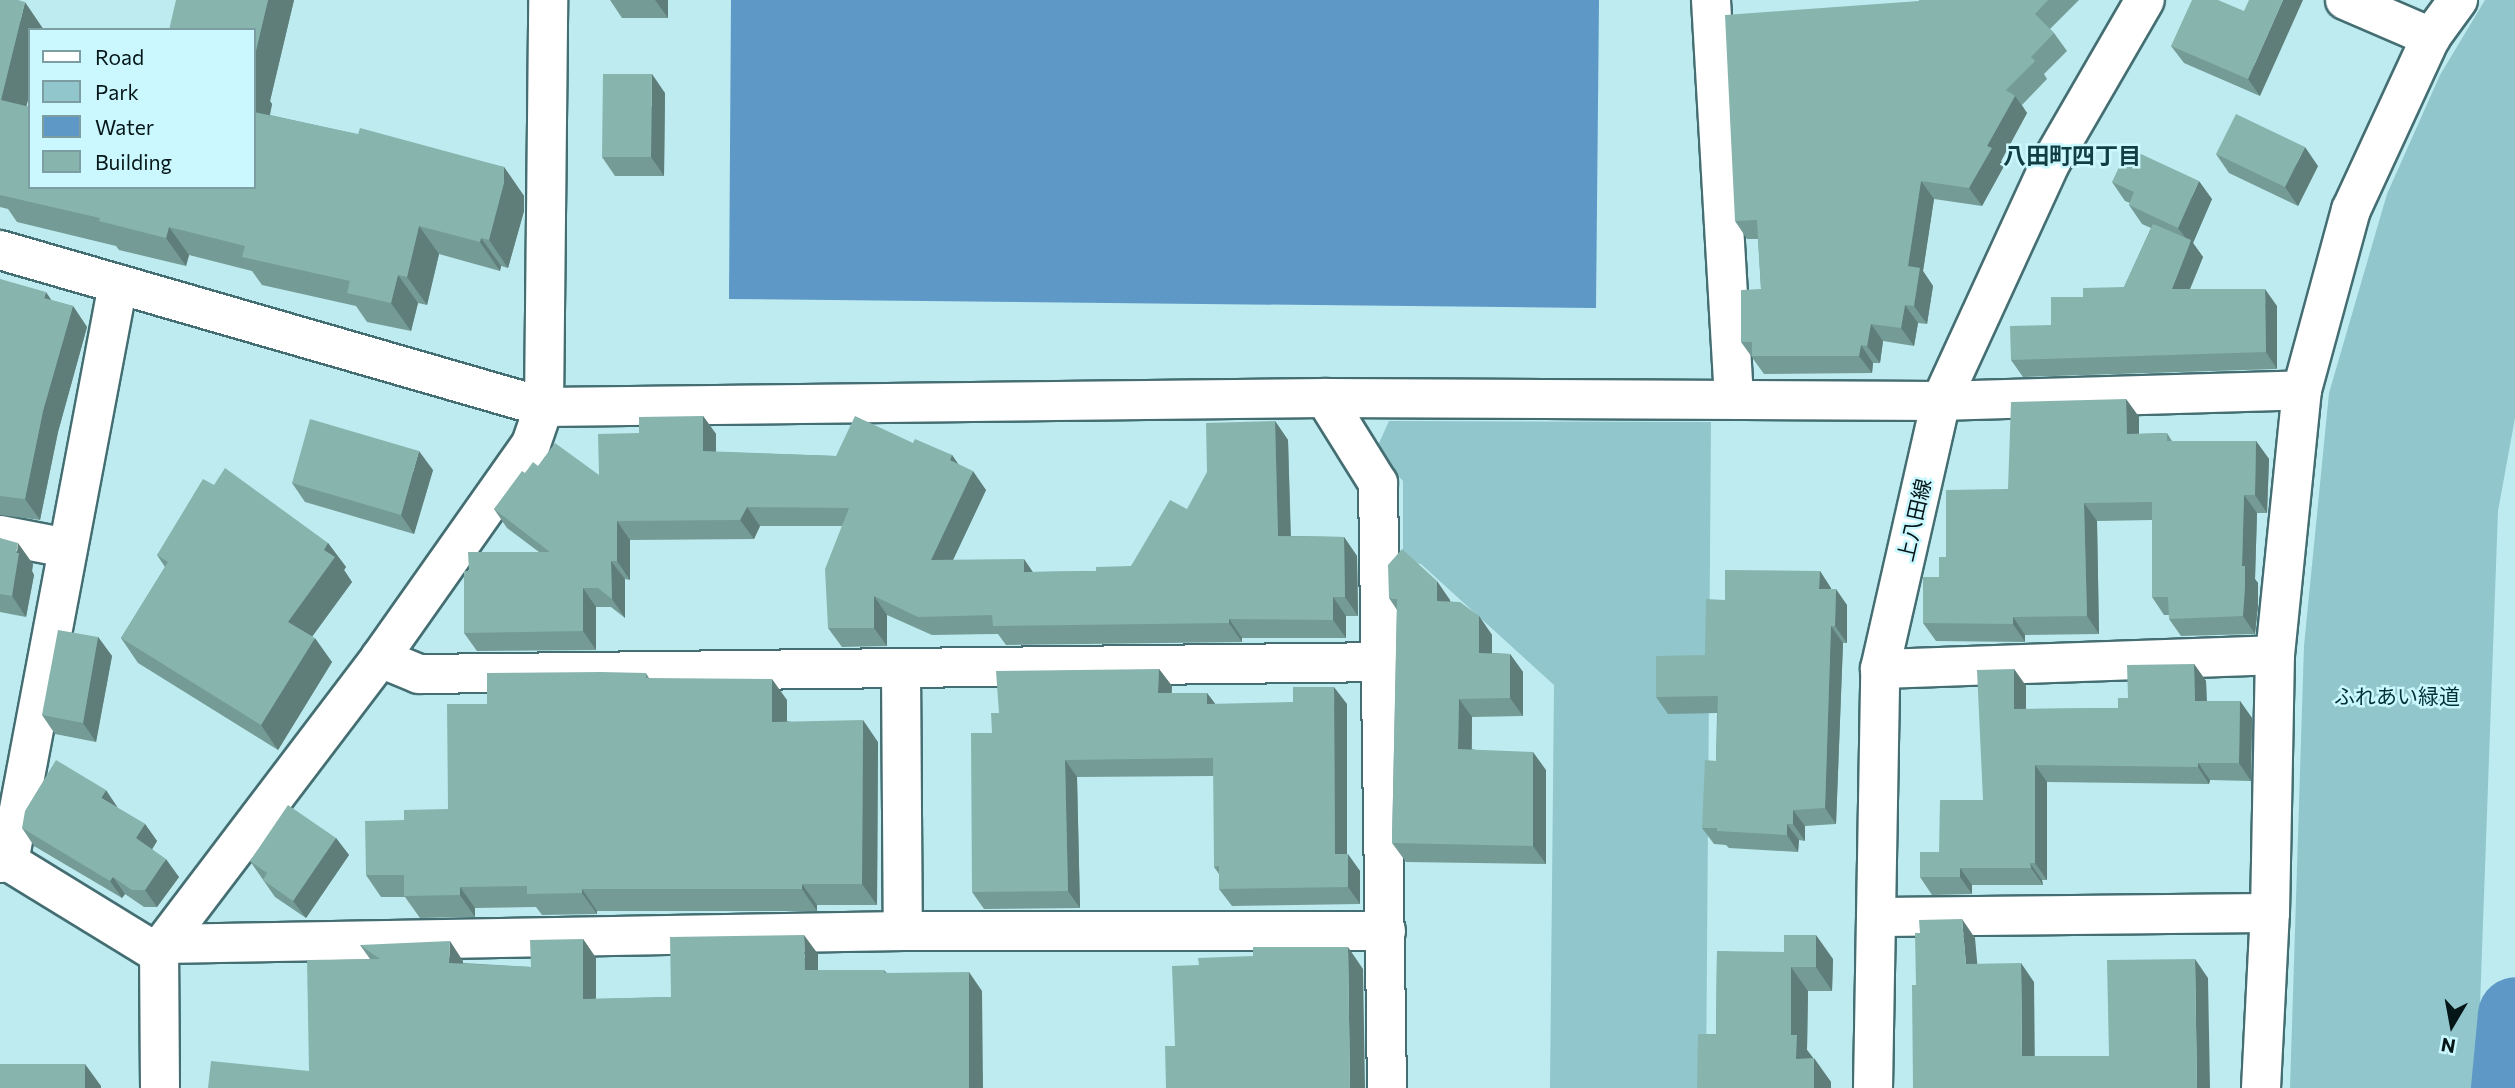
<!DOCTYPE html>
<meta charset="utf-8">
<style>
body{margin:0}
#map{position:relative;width:2515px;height:1088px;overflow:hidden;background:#beebf0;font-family:Commissioner,"Noto Sans JP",sans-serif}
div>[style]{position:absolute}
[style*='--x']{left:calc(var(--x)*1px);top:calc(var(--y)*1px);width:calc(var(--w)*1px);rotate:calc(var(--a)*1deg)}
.green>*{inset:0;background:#91c6cc}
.water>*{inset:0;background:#5d98c6}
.river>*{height:75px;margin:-37.5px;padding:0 37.5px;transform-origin:37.5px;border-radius:37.5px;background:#5d98c6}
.roads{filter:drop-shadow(2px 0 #446e72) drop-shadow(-2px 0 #446e72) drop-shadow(0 2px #446e72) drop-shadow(0 -2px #446e72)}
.street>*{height:38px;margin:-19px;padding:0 19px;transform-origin:19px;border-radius:19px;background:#fff}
.secondary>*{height:38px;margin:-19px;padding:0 19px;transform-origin:19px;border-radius:19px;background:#fff}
.wall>*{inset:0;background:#759b96}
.shaded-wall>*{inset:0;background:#5f7e7a}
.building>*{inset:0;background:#88b4ae}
span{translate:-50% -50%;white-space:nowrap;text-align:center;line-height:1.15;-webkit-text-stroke:5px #cbf8fe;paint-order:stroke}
.street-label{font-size:21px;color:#051618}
.park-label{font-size:21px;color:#013237}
.neighbourhood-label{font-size:23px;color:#123d42;font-weight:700}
.legend{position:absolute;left:28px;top:28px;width:228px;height:161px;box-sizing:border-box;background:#cbf8fe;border:2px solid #7c9ea2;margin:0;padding:9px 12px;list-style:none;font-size:21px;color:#051618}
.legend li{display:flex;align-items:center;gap:14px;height:35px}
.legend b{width:35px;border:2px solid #7c9ea2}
.north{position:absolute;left:2417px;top:990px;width:70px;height:70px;-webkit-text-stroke:5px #cbf8fe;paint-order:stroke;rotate:190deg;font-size:19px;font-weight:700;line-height:28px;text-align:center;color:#051618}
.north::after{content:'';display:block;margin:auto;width:24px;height:32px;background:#051618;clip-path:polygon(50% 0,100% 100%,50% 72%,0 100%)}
</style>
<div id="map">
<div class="green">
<div style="clip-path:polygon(2485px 0,2515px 0,2515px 418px,2498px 511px,2477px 1088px,2290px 1088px,2304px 646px,2329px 393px,2387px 194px,2440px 75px)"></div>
<div style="clip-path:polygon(1389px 421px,1711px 422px,1706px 1088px,1550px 1088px,1554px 685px,1421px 564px,1403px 561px,1403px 481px,1375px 452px)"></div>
</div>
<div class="water">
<div style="clip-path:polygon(731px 0,1599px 0,1596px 308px,729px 299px)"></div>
</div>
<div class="river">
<div style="--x:2508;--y:1088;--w:74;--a:-84.6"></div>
</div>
<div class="roads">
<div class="street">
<div style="--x:1711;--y:0;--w:400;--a:86.7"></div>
<div style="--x:2345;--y:0;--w:94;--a:23.3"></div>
<div style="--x:0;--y:250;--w:566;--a:16.1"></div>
<div style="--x:544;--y:407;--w:781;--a:-0.66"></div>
<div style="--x:1325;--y:398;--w:616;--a:0.28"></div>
<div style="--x:1941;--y:401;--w:361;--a:-1.7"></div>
<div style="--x:1325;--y:398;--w:100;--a:58.1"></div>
<div style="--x:1378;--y:483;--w:605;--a:89.15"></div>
<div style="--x:0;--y:535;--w:68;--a:11"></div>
<div style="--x:380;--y:658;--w:42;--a:22.3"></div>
<div style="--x:419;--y:674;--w:962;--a:-0.71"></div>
<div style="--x:901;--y:669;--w:262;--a:89.6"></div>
<div style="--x:1880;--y:669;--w:395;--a:-2"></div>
<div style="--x:9;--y:862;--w:588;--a:-79.32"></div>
<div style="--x:0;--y:863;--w:9;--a:-6"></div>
<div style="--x:9;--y:862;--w:176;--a:31.5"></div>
<div style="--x:1876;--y:917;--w:394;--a:-0.6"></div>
<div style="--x:163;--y:944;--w:740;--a:-1.01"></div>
<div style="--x:903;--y:931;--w:483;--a:0"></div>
<div style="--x:160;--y:1088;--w:134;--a:-90.4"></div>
<div style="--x:159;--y:954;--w:11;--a:-68"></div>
<div style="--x:163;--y:944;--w:359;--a:-52.8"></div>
<div style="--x:380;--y:658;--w:262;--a:-54.8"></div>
<div style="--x:531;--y:444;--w:39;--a:-71"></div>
<div style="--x:544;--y:407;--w:407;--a:-89.4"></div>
<div style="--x:2261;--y:1088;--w:175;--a:-87.1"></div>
<div style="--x:2270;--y:913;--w:258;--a:-88.9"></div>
<div style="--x:2275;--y:655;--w:266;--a:-84.2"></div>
<div style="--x:2302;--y:390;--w:187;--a:-74.8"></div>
<div style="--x:2351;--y:210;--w:191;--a:-65.2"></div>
<div style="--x:2431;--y:37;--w:46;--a:-53.9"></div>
</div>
<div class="secondary">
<div style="--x:1873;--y:1088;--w:419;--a:-89"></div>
<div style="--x:1880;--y:669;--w:275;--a:-77.2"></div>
<div style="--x:1941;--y:401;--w:263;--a:-65.3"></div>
<div style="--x:2051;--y:162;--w:187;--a:-59.9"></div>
</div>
</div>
<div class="wall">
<div style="clip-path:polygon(0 0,30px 30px,30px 92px,26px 106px,254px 187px,176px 0,294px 0,270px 101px,272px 104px,270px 115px,504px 167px,524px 196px,524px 211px,508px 268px,501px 266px,500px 271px,439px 254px,427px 305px,418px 303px,411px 331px,367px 322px,356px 306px,262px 285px,252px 271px,189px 255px,186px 266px,119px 250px,116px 246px,17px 222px,8px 209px,0 207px)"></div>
<div style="clip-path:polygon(610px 0,668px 0,668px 18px,622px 18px)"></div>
<div style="clip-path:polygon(1919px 0,2079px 0,2050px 29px,2054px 33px,2067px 51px,2044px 74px,2047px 79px,2022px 105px,2027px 113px,2001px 161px,2004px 166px,1982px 206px,1934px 199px,1923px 271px,1933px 286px,1927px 324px,1918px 323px,1914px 346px,1883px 341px,1880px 363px,1873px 363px,1872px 373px,1764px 374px,1741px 342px,1761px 289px,1758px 239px,1747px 239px,1735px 221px,1919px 1px)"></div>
<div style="clip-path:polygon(2244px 11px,2260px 96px,2184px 63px,2171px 46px)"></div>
<div style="clip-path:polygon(665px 93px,664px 176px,615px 176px,602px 157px)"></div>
<div style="clip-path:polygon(2216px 154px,2318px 166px,2298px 206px,2229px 173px)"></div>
<div style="clip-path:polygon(2112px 182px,2212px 199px,2193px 243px,2203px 257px,2190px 289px,2277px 306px,2277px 369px,2023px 377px,2011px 360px,2083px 297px,2124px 287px,2151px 228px,2142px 224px,2129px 205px,2130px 203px,2125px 201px)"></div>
<div style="clip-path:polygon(0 279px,51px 300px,73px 306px,87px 327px,58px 432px,40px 520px,0 515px)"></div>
<div style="clip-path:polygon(2126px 399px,2139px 417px,2139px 434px,2167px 433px,2172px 441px,2256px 441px,2269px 459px,2267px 513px,2257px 513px,2255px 579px,2258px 583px,2258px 606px,2255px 634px,2181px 636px,2169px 619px,2169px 615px,2164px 615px,2152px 597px,2152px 520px,2097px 521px,2099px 634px,2025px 635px,2025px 642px,1936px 641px,1923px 623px,1946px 557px,2008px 489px)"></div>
<div style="clip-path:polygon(703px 416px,716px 434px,716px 452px,836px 456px,913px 443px,952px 455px,958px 464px,986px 490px,953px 560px,1033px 572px,1096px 571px,1131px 566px,1275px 421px,1288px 440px,1291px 536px,1344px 537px,1357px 556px,1358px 616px,1346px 616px,1346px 638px,1242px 638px,1242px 642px,1006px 645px,998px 634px,932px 635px,887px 615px,887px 646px,842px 647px,828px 628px,842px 526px,760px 526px,754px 539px,630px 540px,630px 580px,625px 579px,625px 618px,611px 607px,596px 607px,596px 650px,477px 651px,464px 633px,469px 571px,539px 552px,507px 528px,494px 509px,525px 473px,538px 466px,599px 475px,639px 433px)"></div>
<div style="clip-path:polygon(433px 470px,414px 534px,305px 502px,292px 483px)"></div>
<div style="clip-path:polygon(214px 485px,328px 543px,346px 567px,344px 570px,352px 582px,312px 637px,332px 662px,278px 750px,138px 663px,121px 638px,165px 567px,157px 555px)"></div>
<div style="clip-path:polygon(0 538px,33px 564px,32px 571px,34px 575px,26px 617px,0 612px)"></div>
<div style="clip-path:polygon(1820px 571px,1831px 589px,1847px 605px,1847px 643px,1843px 643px,1836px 824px,1805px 826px,1805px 841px,1799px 840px,1798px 852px,1729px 848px,1726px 845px,1714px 844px,1702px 828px,1716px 761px,1717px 713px,1668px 714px,1656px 697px,1705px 655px,1725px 600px)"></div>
<div style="clip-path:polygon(1389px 598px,1450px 600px,1450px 601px,1479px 616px,1492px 635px,1492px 653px,1510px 654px,1523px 672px,1523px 716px,1472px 717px,1472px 749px,1546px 770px,1546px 864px,1406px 862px,1392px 843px,1397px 610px)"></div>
<div style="clip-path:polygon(98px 637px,112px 656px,96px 742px,55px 734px,42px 715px)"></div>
<div style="clip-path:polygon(2194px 664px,2206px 681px,2207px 701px,2240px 701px,2252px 718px,2251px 781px,2210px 780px,2209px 784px,2047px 782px,2047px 880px,2042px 880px,2043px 885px,1972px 885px,1972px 894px,1932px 895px,1920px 877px,1939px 852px,1983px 800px,2014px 669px,2026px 686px,2026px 709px,2118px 708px,2128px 698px)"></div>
<div style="clip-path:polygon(1159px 669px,1172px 686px,1171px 693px,1207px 693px,1215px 704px,1347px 704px,1347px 854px,1360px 871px,1360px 904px,1232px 906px,1219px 889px,1219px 874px,1214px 867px,1214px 776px,1077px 777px,1080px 908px,984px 909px,972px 892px,992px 733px,999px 713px)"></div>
<div style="clip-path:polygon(646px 673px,649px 678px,787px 700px,787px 721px,878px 742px,877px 905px,817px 905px,817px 911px,597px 911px,597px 914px,542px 915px,536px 907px,475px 908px,475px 917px,420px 918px,405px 897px,381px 897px,366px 875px,404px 820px,448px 809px,487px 704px)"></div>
<div style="clip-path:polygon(118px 808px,145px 824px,157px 841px,152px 849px,179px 877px,157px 907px,144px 907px,125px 894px,122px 898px,34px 846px,22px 828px)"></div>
<div style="clip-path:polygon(336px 838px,349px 855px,306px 918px,275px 897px,250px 861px)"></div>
<div style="clip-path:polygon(583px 939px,596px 958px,596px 999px,671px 997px,818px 954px,818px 970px,884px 970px,887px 973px,982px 991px,309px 1071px,370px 959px,360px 945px,463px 961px,463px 963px,531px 967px)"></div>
<div style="clip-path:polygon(1717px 951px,1833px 959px,1832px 991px,1808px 991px,1807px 1050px,1831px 1082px,1716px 1034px)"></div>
</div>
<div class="shaded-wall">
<div style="clip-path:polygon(268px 0,294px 0,270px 101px,272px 104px,265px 138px,254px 122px,254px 59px)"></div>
<div style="clip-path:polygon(655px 0,668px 0,668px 18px)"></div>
<div style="clip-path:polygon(2283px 0,2303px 0,2260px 96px,2248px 79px)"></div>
<div style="clip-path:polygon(25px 2px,44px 30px,30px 30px,30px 92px,21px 128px,1px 100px)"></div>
<div style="clip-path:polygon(652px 74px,665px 93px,664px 176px,651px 157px)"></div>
<div style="clip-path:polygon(2015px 96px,2027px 113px,2001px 161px,2004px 166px,1982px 206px,1969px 188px,1987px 146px)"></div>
<div style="clip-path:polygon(2305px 147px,2318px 166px,2298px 206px,2285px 187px)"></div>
<div style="clip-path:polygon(504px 167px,524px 196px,524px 211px,508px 268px,489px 240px)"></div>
<div style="clip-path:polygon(1921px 181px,1934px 199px,1923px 271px,1933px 286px,1927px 324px,1914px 306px,1908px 266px)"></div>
<div style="clip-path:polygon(2199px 181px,2212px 199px,2193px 243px,2203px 257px,2183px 306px,2172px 289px,2190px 244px,2178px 228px)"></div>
<div style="clip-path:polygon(419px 226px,439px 254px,427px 305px,407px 277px)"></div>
<div style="clip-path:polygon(169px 227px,189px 255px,186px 266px,166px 238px)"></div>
<div style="clip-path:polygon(481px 238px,501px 266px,500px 271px,480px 242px)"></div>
<div style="clip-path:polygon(398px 275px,418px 303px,411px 331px,391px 303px)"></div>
<div style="clip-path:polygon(2265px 289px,2277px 306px,2277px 369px,2266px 352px)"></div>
<div style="clip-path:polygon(46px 292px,60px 313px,44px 298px)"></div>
<div style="clip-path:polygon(1905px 305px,1918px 323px,1914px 346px,1901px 328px)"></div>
<div style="clip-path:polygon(73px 306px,87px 327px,58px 432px,40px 520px,25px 499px,43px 411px)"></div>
<div style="clip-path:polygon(1871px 324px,1883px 341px,1880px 363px,1867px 346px)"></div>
<div style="clip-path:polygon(1861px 345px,1873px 363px,1872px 373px,1859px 356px)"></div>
<div style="clip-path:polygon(2126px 399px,2139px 417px,2139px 452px,2127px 434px)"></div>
<div style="clip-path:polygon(703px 416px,716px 434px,716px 470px,703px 451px)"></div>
<div style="clip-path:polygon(1275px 421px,1288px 440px,1291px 554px,1278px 536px)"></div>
<div style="clip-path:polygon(2256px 441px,2269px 459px,2267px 513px,2255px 495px)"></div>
<div style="clip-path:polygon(419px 451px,433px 470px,414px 534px,401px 515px)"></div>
<div style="clip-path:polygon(952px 455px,965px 474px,950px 460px)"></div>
<div style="clip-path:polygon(973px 471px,986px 490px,944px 579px,931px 560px)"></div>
<div style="clip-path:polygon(2244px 495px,2257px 513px,2255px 579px,2258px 583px,2258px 606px,2255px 634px,2243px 616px,2242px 566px)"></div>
<div style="clip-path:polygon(2084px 503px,2097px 521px,2099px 634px,2087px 616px)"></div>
<div style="clip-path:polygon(747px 507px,760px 526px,754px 539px,740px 520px)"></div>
<div style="clip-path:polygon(617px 521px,630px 540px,630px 580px,617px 561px)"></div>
<div style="clip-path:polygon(1344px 537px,1357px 556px,1358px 616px,1345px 597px)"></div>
<div style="clip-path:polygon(18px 543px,33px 564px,32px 571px,34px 575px,26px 617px,12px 596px)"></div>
<div style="clip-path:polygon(328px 543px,346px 567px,344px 570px,352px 582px,305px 646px,288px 622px,324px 550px)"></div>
<div style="clip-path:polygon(1024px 559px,1037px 578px,1024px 572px)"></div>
<div style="clip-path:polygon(611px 561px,625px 579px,625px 618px,612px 599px)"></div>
<div style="clip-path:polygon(1820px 571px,1831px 588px,1831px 605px,1819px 589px)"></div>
<div style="clip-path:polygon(1437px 581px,1450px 600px,1450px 620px,1437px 601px)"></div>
<div style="clip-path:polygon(583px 588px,596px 607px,596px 650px,583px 631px)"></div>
<div style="clip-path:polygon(1836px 589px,1847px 605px,1847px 643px,1835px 626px)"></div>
<div style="clip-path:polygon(874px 596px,887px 615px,887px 646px,874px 628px)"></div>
<div style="clip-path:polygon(1333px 597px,1346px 616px,1346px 638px,1333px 620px)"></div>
<div style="clip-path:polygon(1479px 616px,1492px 635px,1492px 672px,1479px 653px)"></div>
<div style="clip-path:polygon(2013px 617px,2025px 635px,2025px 642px,2013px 624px)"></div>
<div style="clip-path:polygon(1229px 619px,1242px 638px,1242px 642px,1229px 623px)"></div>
<div style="clip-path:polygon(1831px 626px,1843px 643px,1836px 824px,1825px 808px)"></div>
<div style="clip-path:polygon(98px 637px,112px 656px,96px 742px,83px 723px)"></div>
<div style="clip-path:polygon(315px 638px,332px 662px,278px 750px,261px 725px)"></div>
<div style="clip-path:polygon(1510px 654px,1523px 672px,1523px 716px,1510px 698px)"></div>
<div style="clip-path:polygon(2194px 664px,2206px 681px,2207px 718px,2195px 701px)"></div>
<div style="clip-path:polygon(1159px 669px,1172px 686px,1171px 710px,1158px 693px)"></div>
<div style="clip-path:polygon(2014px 669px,2026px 686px,2026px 726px,2014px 709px)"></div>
<div style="clip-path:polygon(772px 679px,787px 700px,787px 743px,772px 722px)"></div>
<div style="clip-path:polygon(1334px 687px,1347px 704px,1347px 871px,1335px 854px)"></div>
<div style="clip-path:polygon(1207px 693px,1220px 710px,1207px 704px)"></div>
<div style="clip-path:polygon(1459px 699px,1472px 717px,1471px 767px,1458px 749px)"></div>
<div style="clip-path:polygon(2240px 701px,2252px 718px,2251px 781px,2239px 763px)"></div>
<div style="clip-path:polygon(863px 720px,878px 742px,877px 905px,862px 884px)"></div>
<div style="clip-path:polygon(1533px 752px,1546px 770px,1546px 864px,1533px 846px)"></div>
<div style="clip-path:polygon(1065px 760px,1077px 777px,1080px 908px,1068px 891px)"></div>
<div style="clip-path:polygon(2198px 763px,2210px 780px,2209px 784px,2198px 767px)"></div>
<div style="clip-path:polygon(2035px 765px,2047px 782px,2047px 880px,2035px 863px)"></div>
<div style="clip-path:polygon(106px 790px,118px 808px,101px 798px)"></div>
<div style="clip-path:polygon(1793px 810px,1805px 826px,1805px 841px,1793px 824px)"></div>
<div style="clip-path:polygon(145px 824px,157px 841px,148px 856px,136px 838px)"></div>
<div style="clip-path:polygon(1787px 824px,1799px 840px,1798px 852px,1787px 835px)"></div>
<div style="clip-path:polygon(336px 838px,349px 855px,306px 918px,293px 901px)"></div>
<div style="clip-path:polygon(1348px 854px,1360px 871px,1360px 904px,1348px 887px)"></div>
<div style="clip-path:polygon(166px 859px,179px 877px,157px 907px,145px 890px)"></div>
<div style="clip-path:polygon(2030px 863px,2042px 880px,2043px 885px,2031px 868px)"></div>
<div style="clip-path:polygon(1960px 868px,1972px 885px,1972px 894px,1960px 877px)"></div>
<div style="clip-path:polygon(113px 877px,125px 894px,122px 898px,110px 881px)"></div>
<div style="clip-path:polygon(802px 884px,817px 905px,817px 911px,802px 889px)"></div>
<div style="clip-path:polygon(460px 887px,475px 908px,475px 917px,460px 895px)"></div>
<div style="clip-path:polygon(582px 889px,597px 911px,597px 914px,582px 893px)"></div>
<div style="clip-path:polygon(1962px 919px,1975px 938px,1979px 983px,1966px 964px)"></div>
<div style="clip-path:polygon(804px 935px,818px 954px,818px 989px,805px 970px)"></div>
<div style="clip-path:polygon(1816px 935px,1833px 959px,1832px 991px,1816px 967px)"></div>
<div style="clip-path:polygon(583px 939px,596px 958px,596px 1019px,583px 999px)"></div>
<div style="clip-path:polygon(450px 941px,463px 961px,463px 982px,449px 963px)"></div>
<div style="clip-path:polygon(1348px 947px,1363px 969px,1365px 1088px,1350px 1088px)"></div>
<div style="clip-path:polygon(2195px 959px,2208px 978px,2210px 1088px,2197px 1088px)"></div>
<div style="clip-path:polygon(2021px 963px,2034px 982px,2035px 1074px,2022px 1056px)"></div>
<div style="clip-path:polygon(1791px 967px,1808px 991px,1807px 1050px,1814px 1059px,1796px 1059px,1791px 1035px)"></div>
<div style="clip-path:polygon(969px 972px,982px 991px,983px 1088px,969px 1088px)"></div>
<div style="clip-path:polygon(1814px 1058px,1831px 1082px,1831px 1088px,1814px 1088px)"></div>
<div style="clip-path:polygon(85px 1064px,101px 1086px,101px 1088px,85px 1088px)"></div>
</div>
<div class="building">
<div style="clip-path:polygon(0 0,18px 0,25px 2px,1px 100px,30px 107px,30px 187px,254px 187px,254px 112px,358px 134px,360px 128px,504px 167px,504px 183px,489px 240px,481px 238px,480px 242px,419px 226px,407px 277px,398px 275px,391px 303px,347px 293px,350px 281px,242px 257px,245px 246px,169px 227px,166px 238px,99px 221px,100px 218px,0 195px)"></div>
<div style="clip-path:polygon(176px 0,268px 0,254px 59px,254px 30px,169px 30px)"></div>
<div style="clip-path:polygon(1919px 0,2048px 0,2035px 14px,2054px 33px,2031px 57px,2035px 61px,2006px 90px,2015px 96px,1987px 146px,1992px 148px,1969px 188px,1921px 181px,1908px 266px,1920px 268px,1914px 306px,1905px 305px,1901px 328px,1871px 324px,1867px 346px,1861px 345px,1859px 356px,1752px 356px,1752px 342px,1741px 342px,1741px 290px,1761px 289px,1757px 220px,1735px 221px,1725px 15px,1919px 1px)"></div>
<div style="clip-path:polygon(2192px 0,2218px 0,2244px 11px,2249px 0,2283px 0,2248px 79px,2171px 46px)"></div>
<div style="clip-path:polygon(603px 74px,652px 74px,651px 157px,602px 157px)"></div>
<div style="clip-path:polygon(2236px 114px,2305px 147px,2285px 187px,2216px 154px)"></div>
<div style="clip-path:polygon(2128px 148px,2199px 181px,2178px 228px,2129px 205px,2134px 192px,2112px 182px)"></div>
<div style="clip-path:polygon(2153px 224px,2191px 240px,2172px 289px,2265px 289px,2266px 352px,2011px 360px,2010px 326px,2051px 325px,2051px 297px,2083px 297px,2083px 288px,2124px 287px)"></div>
<div style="clip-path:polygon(0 279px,46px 292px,44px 298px,73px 306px,43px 411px,25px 499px,0 496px)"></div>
<div style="clip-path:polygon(2126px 399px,2127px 434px,2167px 433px,2167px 441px,2256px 441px,2255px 495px,2244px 495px,2242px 566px,2245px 566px,2245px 588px,2243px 616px,2169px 619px,2168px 597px,2152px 597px,2152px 502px,2084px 503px,2087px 616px,2013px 617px,2013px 624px,1923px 623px,1923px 577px,1939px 577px,1939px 557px,1946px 557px,1946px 490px,2008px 489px,2011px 402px)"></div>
<div style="clip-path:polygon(703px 416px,703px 451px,836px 456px,855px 416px,913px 443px,915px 439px,952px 455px,950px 460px,973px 471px,931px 560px,1024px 559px,1024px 572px,1096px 571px,1096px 567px,1131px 566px,1170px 500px,1187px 509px,1207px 472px,1206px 423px,1275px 421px,1278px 536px,1344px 537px,1345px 597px,1333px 597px,1333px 620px,1229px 619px,1229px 623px,993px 626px,992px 615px,918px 617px,874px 596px,874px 628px,828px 628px,825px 569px,849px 508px,747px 507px,740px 520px,617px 521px,617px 561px,611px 561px,612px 599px,598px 588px,583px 588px,583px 631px,464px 633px,464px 571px,469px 571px,468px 552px,550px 552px,494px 509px,522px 471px,525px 473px,533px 462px,538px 466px,555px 443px,599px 475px,598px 434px,639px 433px,639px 417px)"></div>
<div style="clip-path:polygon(310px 419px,419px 451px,401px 515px,292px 483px)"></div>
<div style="clip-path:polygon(225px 468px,328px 543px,324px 550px,335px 557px,288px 622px,315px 638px,261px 725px,121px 638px,168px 562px,157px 555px,203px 479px,214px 485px)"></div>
<div style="clip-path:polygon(0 538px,18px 543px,16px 553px,19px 553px,12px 596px,0 594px)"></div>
<div style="clip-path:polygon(1402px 549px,1437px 581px,1437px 601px,1460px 602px,1479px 616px,1479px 653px,1510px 654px,1510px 698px,1459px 699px,1458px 749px,1533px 752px,1533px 846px,1392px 843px,1397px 599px,1389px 598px,1388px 565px)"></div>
<div style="clip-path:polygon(1725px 570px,1820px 571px,1819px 589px,1836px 589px,1835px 626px,1831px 626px,1825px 808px,1793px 810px,1793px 824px,1787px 824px,1787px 835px,1717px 831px,1717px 828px,1702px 828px,1705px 760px,1716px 761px,1718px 696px,1656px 697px,1656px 656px,1705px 655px,1706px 599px,1725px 600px)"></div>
<div style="clip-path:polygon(58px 630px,98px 637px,83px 723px,42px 715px)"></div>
<div style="clip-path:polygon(2194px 664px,2195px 701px,2240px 701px,2239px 763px,2198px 763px,2198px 767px,2035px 765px,2035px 863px,2030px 863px,2031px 868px,1960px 868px,1960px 877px,1920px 877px,1920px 852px,1939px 852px,1940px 800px,1983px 800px,1977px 670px,2014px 669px,2014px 709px,2118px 708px,2118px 698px,2128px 698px,2127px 665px)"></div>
<div style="clip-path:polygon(1159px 669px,1158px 693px,1207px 693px,1207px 704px,1293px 702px,1293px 687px,1334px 687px,1335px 854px,1348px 854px,1348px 887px,1219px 889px,1219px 866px,1214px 867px,1213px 758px,1065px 760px,1068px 891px,972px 892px,971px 733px,992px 733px,991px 713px,999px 713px,996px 671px)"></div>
<div style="clip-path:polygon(601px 672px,646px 673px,646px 678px,772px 679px,772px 722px,863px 720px,862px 884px,802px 884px,802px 889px,582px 889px,582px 893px,527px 894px,527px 886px,460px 887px,460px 895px,404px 896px,404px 875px,366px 875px,365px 821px,404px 820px,404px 810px,448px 809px,447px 704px,487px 704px,487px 673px)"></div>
<div style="clip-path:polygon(56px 760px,106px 790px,101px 798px,145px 824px,136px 838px,166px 859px,145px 890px,132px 890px,113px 877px,110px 881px,22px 828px,25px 811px)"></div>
<div style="clip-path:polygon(288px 805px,336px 838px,293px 901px,263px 880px,267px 873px,250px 861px)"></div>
<div style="clip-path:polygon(1962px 919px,1966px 964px,2021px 963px,2022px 1056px,2109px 1056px,2107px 960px,2195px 959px,2197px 1088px,1913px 1088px,1912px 985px,1916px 985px,1915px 933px,1920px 933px,1919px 920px)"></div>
<div style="clip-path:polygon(804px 935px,805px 970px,884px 970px,884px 973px,969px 972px,969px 1088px,208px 1088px,211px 1061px,309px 1071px,307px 960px,380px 959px,360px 945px,450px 941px,449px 963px,531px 967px,530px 940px,583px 939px,583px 999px,671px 997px,670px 937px)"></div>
<div style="clip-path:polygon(1784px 935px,1816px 935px,1816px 967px,1791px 967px,1791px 1035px,1797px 1035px,1796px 1059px,1814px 1058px,1814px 1088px,1697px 1088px,1698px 1034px,1716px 1034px,1717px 951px,1784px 952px)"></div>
<div style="clip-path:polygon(1253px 947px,1348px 947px,1350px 1088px,1166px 1088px,1165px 1046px,1175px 1046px,1172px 966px,1199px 965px,1198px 958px,1253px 956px)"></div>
<div style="clip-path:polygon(0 1064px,85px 1064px,85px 1088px,0 1088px)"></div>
</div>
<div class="street-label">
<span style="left:1914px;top:520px;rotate:-77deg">上八田線</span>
</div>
<div class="park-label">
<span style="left:2397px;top:696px">ふれあい緑道</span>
</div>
<div class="neighbourhood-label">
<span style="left:2072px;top:155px">八田町四丁目</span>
</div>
<ul class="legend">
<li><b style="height:9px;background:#fff"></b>Road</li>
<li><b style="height:19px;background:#91c6cc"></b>Park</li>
<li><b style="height:19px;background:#5d98c6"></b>Water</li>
<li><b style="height:19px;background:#88b4ae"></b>Building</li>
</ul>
<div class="north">N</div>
</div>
